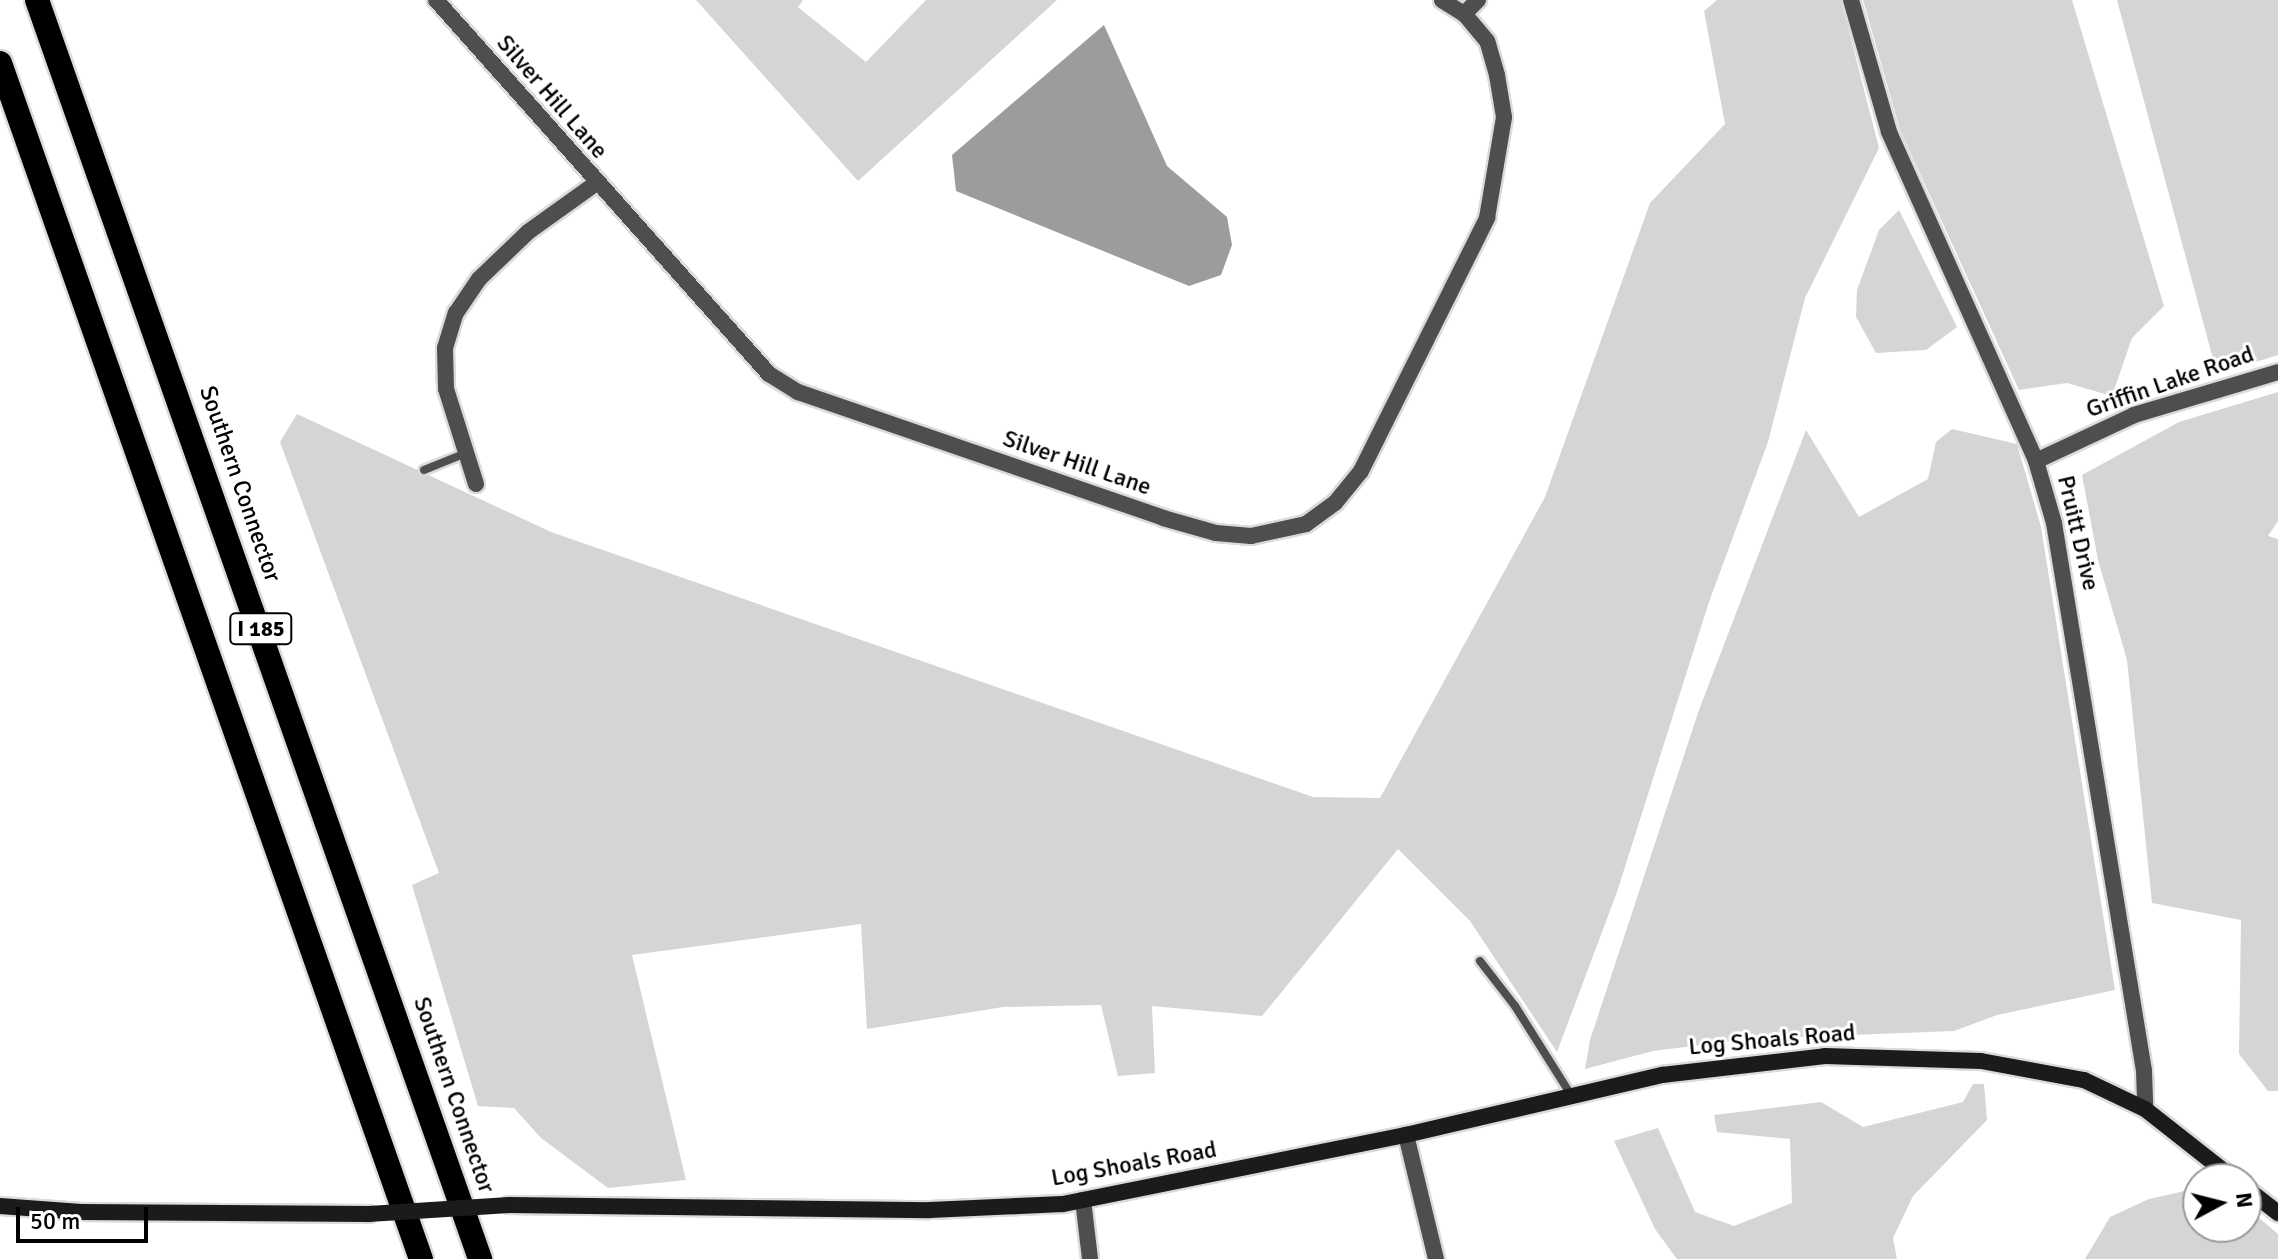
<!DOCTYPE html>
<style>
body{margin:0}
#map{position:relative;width:2278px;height:1259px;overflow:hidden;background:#fff;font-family:Signika,sans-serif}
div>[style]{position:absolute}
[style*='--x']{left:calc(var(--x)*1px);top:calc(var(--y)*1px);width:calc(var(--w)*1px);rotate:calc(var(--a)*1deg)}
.green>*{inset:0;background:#d5d5d5}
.water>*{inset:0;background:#9c9c9c}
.roads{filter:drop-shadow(2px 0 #dbdbdb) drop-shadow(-2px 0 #dbdbdb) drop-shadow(0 2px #dbdbdb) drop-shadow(0 -2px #dbdbdb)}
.lane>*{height:8px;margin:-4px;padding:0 4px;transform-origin:4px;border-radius:4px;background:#4e4e4e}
.street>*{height:16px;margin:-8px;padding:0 8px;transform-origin:8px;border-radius:8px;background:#4e4e4e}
.secondary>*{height:16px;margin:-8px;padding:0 8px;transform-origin:8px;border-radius:8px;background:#1b1b1b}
.highway>*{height:24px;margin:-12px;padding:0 12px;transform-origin:12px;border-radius:12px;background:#000}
.secondary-bridge>*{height:16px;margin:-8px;padding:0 8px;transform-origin:8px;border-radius:8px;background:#1b1b1b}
span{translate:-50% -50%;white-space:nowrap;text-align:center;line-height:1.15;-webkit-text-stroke:6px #fff;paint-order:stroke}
.shield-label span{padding:2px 6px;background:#fff;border:2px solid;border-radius:6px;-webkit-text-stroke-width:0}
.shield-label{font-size:22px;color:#000;font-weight:700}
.street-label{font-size:24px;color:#000}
.north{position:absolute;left:2182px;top:1163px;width:80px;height:80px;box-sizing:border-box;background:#fff;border:2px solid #999;border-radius:50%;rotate:83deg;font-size:22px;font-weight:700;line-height:32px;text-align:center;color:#000}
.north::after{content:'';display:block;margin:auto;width:28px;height:36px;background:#000;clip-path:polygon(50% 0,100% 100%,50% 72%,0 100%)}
.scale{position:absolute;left:16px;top:1207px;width:132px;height:36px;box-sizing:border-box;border:4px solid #000;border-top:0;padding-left:10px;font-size:24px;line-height:28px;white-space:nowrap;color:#000;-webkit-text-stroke:6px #fff;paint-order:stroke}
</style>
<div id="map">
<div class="green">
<div style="clip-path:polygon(696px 0,803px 0,798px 7px,866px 62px,926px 0,1057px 0,858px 181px)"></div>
<div style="clip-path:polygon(1717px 0,1841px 0,1879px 148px,1805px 298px,1768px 442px,1709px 602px,1617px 892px,1557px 1052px,1470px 921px,1398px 849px,1262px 1016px,1152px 1006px,1155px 1073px,1118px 1076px,1101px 1005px,1003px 1007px,867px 1029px,861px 924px,632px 955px,686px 1180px,608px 1188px,541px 1138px,514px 1108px,478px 1106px,412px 885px,439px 873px,280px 442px,297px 414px,551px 532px,1313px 797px,1380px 798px,1545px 497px,1650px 203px,1725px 124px,1704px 11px)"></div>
<div style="clip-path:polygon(1863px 0,2072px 0,2164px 306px,2132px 338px,2112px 396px,2067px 383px,2019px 390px,1900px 130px)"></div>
<div style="clip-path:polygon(2117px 0,2278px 0,2278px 355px,2217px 374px)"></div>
<div style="clip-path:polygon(1899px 210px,1957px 327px,1926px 350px,1876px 353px,1856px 317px,1857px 290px,1879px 230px)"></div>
<div style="clip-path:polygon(2278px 392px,2278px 521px,2268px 536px,2278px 539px,2278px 1091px,2268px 1091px,2239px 1054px,2241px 920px,2152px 903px,2127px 660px,2098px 560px,2082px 475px,2179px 422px)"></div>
<div style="clip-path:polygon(1952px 429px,2017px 444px,2041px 527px,2115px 990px,1997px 1015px,1954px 1031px,1748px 1039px,1653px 1051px,1585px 1069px,1590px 1040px,1699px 710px,1806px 430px,1859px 517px,1928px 479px,1936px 442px)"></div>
<div style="clip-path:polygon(1973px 1084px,1984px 1084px,1987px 1120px,1913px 1196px,1893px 1238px,1897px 1259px,1677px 1259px,1655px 1229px,1614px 1141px,1658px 1128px,1695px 1212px,1734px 1226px,1792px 1203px,1790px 1139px,1717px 1132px,1714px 1115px,1821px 1102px,1863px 1127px,1963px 1102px)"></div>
<div style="clip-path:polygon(2198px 1188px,2198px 1227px,2246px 1227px,2246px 1207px,2278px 1234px,2278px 1259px,2085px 1259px,2110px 1217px,2149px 1199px)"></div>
</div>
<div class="water">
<div style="clip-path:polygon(1104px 25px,1167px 166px,1227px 217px,1232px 245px,1221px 275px,1189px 286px,956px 191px,952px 155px)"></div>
</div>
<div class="roads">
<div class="lane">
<div style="--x:424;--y:470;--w:45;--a:-22"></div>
<div style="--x:1480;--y:961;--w:57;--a:52.1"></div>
<div style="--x:1515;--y:1006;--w:105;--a:57.8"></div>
</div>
<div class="street">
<div style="--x:436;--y:0;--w:501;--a:48.32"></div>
<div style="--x:769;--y:374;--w:34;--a:32"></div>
<div style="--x:798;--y:392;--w:386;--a:19"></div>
<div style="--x:1163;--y:518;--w:55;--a:15.8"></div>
<div style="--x:1216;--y:533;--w:35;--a:5"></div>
<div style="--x:1251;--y:536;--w:56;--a:-12.3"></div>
<div style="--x:1306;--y:524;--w:36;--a:-36"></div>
<div style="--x:1335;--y:503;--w:41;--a:-50.9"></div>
<div style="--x:1361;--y:471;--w:283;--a:-63.5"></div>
<div style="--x:1487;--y:218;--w:102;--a:-80.4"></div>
<div style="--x:1504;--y:117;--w:43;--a:-99.5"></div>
<div style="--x:1497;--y:75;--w:35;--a:-106"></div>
<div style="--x:1487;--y:41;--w:35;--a:-130"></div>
<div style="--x:1464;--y:14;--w:26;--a:-148"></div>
<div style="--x:1851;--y:0;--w:137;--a:73.9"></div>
<div style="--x:1889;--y:132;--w:360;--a:65.9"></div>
<div style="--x:2036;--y:461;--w:65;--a:73.8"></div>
<div style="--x:2054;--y:523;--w:555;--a:80.67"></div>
<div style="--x:2144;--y:1071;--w:38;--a:88"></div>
<div style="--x:1464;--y:14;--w:20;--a:-45"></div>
<div style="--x:2036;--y:461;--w:108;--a:-25.1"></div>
<div style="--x:2134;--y:415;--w:150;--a:-16.6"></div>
<div style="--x:476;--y:484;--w:100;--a:-107.5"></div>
<div style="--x:446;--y:389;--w:41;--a:-91.4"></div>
<div style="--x:445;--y:348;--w:37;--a:-73"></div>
<div style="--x:456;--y:313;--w:41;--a:-55.9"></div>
<div style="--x:479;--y:279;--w:68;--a:-43.8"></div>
<div style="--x:528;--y:232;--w:82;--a:-35.6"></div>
<div style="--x:1406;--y:1135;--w:128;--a:76.4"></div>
<div style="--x:1083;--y:1200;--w:59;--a:83.2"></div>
</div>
<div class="secondary">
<div style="--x:2246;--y:1188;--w:41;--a:38"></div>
<div style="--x:509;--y:1205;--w:421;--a:0.7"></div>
<div style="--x:930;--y:1210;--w:133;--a:-2.6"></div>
<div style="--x:1063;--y:1204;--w:350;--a:-11.4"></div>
<div style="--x:1406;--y:1135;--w:263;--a:-13.2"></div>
<div style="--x:1662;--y:1075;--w:164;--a:-6.6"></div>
<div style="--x:1825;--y:1056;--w:156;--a:1.8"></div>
<div style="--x:1981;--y:1061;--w:105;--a:10.5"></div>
<div style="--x:2084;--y:1080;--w:68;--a:25.4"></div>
<div style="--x:2145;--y:1109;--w:113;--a:38.2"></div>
<div style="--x:0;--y:1206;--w:81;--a:4.2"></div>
<div style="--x:81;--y:1212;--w:288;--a:0.4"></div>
</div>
<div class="highway">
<div style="--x:37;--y:0;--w:1335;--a:70.61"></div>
<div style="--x:0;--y:63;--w:1268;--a:70.61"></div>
</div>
</div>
<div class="secondary-bridge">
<div style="--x:369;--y:1214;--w:140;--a:-3.7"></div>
</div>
<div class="shield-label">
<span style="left:261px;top:629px">I 185</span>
</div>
<div class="street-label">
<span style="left:552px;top:97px;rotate:49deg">Silver Hill Lane</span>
<span style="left:2170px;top:382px;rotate:-19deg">Griffin Lake Road</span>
<span style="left:1077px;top:463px;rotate:19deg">Silver Hill Lane</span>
<span style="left:240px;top:484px;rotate:71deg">Southern Connector</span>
<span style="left:2078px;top:533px;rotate:77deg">Pruitt Drive</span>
<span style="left:1772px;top:1040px;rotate:-5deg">Log Shoals Road</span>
<span style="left:454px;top:1095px;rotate:71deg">Southern Connector</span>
<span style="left:1134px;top:1164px;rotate:-10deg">Log Shoals Road</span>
</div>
<div class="north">N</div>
<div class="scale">50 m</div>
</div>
